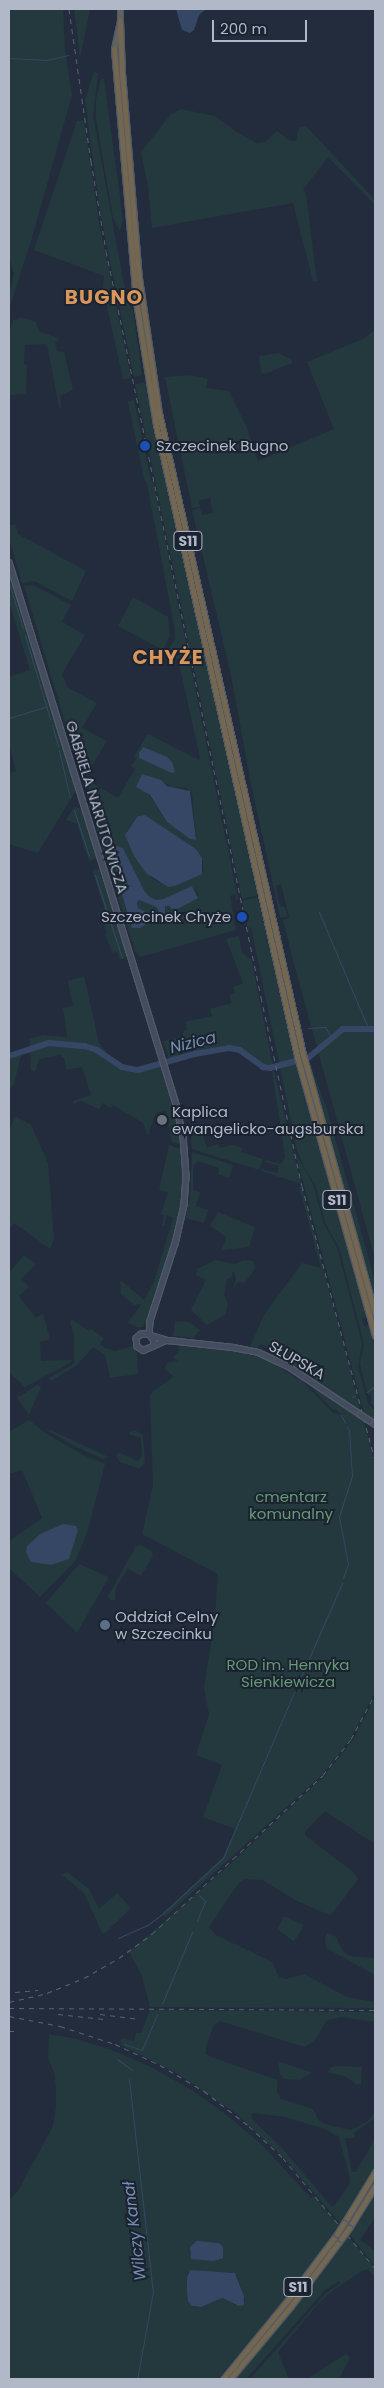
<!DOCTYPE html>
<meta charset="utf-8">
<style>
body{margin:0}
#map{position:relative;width:384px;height:2388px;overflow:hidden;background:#222c3c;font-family:Poppins,sans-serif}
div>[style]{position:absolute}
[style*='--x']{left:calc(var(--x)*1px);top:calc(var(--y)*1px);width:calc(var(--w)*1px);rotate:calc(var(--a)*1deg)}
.green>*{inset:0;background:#24393d}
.water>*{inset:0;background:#354764}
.stream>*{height:1px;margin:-0.5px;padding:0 0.5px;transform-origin:0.5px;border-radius:0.5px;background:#354764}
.river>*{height:5.5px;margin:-2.75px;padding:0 2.75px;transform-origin:2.75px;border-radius:2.75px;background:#354764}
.roads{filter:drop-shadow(1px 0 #515967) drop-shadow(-1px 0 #515967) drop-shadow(0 1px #515967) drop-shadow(0 -1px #515967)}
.secondary>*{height:4.5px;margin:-2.25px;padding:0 2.25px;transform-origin:2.25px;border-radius:2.25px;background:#434d5f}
.trunk>*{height:5px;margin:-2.5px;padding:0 2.5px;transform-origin:2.5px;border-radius:2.5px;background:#63625f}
.motorway>*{height:5px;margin:-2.5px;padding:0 2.5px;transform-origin:2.5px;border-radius:2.5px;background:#736752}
.rail>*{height:1px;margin-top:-0.5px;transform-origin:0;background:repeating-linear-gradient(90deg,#576274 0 5px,transparent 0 10px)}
.bridges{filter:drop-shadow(1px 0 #515967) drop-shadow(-1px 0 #515967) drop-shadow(0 1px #515967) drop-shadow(0 -1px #515967)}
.secondary-bridge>*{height:4.5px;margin:-2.25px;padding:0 2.25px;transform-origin:2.25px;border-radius:2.25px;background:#434d5f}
.motorway-bridge>*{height:5px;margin:-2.5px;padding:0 2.5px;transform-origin:2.5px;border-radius:2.5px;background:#736752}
.dots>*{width:14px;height:14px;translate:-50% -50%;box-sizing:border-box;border:2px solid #1b2331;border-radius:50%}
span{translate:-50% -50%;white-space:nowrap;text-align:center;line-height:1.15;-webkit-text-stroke:4px #1b2331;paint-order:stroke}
.shield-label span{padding:1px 4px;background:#1b2331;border:1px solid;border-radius:4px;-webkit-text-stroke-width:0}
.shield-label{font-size:14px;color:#b1b9c8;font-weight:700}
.poi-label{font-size:15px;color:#b1b9c8}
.left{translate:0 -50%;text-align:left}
.right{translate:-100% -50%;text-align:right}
.street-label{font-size:15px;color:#b1b9c8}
.park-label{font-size:15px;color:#679a74}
.water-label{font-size:16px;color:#778eb2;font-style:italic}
.district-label{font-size:20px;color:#d8965b;font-weight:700;letter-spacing:1px}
.frame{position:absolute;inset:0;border:10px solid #b1b9c8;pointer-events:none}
.scale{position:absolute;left:212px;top:20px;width:95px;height:22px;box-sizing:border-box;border:2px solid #b1b9c8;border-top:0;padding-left:6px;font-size:15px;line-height:18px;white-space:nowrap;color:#b1b9c8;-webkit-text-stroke:4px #1b2331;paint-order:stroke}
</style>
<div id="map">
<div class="green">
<div style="clip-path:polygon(9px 9px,63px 9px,65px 50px,72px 95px,31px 241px,11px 303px,9px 304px,9px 294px,14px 274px,9px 257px)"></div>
<div style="clip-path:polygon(74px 9px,90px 9px,80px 59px,79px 48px)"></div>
<div style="clip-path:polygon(94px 71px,98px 74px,93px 115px,122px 274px,128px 301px,133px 311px,142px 375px,134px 377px,100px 212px,85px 100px)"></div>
<div style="clip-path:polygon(101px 79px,104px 79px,123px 219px,120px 231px,113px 218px,96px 118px,96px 99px)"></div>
<div style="clip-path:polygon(181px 109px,215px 116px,238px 133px,257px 143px,265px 142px,277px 131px,290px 141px,296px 141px,299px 128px,306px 126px,375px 200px,375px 205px,328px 157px,303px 190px,306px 193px,317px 281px,313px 281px,293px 203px,152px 228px,148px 186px,141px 152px,171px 114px)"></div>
<div style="clip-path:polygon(77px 121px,84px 121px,100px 227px,131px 378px,123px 379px,103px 289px,104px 276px,34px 250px)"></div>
<div style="clip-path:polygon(21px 318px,35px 321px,40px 332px,58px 338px,59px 341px,55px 342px,57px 351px,64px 352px,73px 390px,60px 396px,61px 409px,59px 407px,47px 344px,25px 345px,24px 364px,27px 365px,26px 394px,9px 395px,9px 334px,13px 320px)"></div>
<div style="clip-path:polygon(375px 330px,375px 1259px,293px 960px,283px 920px,289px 918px,281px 884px,276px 886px,280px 906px,285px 907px,288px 917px,280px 917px,250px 779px,231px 675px,192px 510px,200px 508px,202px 515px,213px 513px,210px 498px,199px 500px,200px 507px,192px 508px,165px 377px,191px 375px,208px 379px,206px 388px,229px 391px,247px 428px,258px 461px,334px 429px,307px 362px,365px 338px)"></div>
<div style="clip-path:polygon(279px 353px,292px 360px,292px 363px,265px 374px,261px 372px,259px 356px)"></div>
<div style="clip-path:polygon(145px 382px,258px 895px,242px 899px,135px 384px)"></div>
<div style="clip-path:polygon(evenodd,134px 400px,151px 481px,153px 481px,238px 900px,236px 900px,235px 894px,230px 896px,236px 930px,140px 957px,135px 951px,87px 798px,90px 782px,118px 798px,135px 769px,131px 766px,137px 758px,134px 756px,148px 734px,199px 760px,200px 758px,178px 659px,167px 652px,175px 639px,174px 625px,147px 484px,144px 478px,128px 402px,134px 400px,165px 783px,172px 787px,186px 788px,192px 793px,196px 840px,190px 839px,167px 822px,147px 792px,165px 783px,134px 400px,140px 815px,145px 815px,196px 849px,202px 858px,204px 871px,169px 887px,152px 879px,127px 832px,140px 815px,134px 400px,117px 846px,123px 848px,145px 892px,150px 897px,156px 900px,163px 899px,192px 886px,199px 896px,165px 906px,166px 913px,159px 914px,156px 907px,139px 900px,137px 903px,138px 908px,154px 916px,154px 920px,140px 928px,129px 923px,122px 895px,126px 889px,125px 883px,114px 867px,109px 853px,117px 846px)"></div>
<div style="clip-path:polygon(15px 524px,18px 534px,86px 571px,72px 601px,34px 581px,22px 583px,9px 538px,9px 526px)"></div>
<div style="clip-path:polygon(9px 573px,76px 790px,38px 853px,9px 844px,9px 773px,16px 771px,9px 744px,9px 677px,30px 670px,9px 602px)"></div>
<div style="clip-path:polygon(33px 585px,71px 605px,62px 622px,85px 635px,62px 674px,67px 687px,97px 703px,82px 728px,107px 741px,85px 777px,80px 772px,24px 586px)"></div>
<div style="clip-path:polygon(133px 597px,168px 617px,170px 636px,163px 650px,118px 626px)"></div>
<div style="clip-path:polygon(74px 807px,83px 809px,98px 857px,89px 862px,77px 824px,66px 820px)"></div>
<div style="clip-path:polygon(99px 869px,127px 954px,125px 958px,120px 960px,117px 952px,113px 953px,105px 935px,107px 934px,103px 921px,101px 921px,98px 913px,105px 911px,92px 870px)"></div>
<div style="clip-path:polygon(258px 897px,302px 1087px,367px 1317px,362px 1319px,365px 1327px,369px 1325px,375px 1346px,375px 1408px,370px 1402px,372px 1399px,370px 1394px,368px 1395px,363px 1377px,360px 1363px,364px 1344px,339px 1248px,325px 1222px,315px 1184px,305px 1170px,297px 1150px,251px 927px,249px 928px,250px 939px,242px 901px)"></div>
<div style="clip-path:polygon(239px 936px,242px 952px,248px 958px,251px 958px,273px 1066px,264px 1065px,241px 1048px,229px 1046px,195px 1052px,169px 1059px,163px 1041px,183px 1036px,183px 1031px,187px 1030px,185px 1022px,212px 1016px,210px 1009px,232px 1003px,229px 995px,235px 993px,233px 987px,243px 983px,226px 939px)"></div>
<div style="clip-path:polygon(84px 976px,99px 1043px,110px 1057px,97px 1048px,87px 1045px,52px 1041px,30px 1047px,29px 1039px,43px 1035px,67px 1037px,63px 1008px,73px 1006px,68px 981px)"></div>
<div style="clip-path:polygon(53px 1044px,93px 1049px,128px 1071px,143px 1071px,162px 1065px,174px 1104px,182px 1145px,172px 1142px,166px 1111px,156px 1113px,149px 1132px,150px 1134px,147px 1134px,143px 1123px,113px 1105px,111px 1108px,103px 1103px,99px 1109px,81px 1101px,73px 1104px,73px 1101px,91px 1095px,82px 1067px,66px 1070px,64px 1058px,60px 1055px,39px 1059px,35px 1072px,31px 1070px,30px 1051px)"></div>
<div style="clip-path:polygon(22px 1051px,14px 1084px,10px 1088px,9px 1057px)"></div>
<div style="clip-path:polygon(310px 1063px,327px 1109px,375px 1281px,375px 1302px,308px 1064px)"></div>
<div style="clip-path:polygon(272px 1071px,274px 1071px,301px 1184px,261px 1171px,262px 1169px,277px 1173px,279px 1166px,265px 1162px,265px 1160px,281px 1164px,285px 1157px)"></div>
<div style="clip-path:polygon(15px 1116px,31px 1125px,48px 1163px,54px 1240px,50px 1249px,14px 1223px,9px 1230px,9px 1130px)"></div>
<div style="clip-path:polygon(202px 1133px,207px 1148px,218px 1144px,219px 1148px,232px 1145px,242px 1148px,241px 1152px,263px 1159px,259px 1170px,192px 1149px,190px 1135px)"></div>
<div style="clip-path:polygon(169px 1145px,183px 1150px,184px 1176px,182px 1205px,177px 1229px,148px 1321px,142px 1327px,137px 1327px,127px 1323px,142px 1304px,134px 1305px,121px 1294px,120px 1282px,123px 1282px,144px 1300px,154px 1282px,173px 1218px,167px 1215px,164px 1226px,162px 1225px,164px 1215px,161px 1214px,168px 1192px,159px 1190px)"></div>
<div style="clip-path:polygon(192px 1152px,233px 1165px,229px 1178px,218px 1174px,219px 1168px,198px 1161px,193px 1166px,193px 1190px,200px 1192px,196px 1206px,208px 1210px,204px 1223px,186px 1218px,190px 1197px)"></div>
<div style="clip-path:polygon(296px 1155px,313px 1184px,324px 1224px,337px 1247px,362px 1343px,358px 1367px,368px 1403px,375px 1411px,375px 1421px,364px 1413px)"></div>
<div style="clip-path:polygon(299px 1186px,302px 1187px,361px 1412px,286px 1363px,261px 1350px,279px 1356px,280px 1352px,261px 1344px,257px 1348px,250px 1346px,264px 1315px,302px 1263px,321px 1268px)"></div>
<div style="clip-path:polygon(218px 1212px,255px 1227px,249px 1247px,222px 1250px,226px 1237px,210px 1226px)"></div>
<div style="clip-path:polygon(24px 1255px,36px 1264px,21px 1279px,29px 1287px,19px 1296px,36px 1318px,43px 1314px,50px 1339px,40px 1342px,41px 1361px,71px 1360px,70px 1363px,25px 1387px,9px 1372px,9px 1273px)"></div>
<div style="clip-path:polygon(215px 1260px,235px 1264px,244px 1260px,253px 1261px,255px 1266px,254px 1271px,244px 1283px,238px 1282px,233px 1288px,236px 1279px,234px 1272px,232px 1272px,232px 1277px,227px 1279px,224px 1294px,228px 1304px,225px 1315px,207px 1325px,191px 1310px,206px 1280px,196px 1275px,197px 1269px)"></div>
<div style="clip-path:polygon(73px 1320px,89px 1331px,91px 1329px,104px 1338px,100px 1344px,105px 1348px,115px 1351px,133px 1346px,137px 1353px,138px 1374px,110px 1378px,105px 1355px,93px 1347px,77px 1365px,51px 1381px,49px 1378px,74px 1364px,74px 1335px,70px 1321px)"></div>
<div style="clip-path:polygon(175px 1321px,189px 1322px,200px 1330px,193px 1338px,173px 1336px)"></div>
<div style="clip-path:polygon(185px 1344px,236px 1351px,266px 1359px,303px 1382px,333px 1413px,342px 1415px,335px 1409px,333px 1410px,310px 1386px,364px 1421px,375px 1464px,375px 1692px,350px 1739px,322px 1775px,165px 1917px,162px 1914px,224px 1856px,235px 1829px,203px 1817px,222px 1765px,196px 1755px,209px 1714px,204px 1688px,215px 1617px,218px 1574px,142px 1534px,153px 1486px,150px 1396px,153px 1391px,172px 1378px,173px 1376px,165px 1369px,165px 1366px,168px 1362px,178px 1361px,173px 1358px,179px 1350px,178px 1347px)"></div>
<div style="clip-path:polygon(37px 1385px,41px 1387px,29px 1415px,17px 1398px)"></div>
<div style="clip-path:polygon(29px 1420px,47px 1434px,83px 1455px,105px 1464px,88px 1530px,76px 1560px,40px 1597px,9px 1568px,9px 1541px,42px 1518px,22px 1470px,9px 1474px,9px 1432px)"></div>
<div style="clip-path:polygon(45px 1429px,55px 1432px,109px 1457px,103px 1459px,78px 1448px)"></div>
<div style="clip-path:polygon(134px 1430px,143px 1434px,145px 1463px,139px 1469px,120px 1462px,116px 1456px,118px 1452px,138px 1461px,142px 1455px,141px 1438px,129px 1434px,129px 1432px)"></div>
<div style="clip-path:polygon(141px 1545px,152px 1551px,153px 1556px,141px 1576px,128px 1569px,116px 1587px,115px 1600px,111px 1601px,108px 1597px,109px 1595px,136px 1546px)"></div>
<div style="clip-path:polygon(79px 1564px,109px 1577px,77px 1633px,46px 1603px)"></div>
<div style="clip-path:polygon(375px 1697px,375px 1844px,325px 1811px,305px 1832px,305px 1835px,353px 1872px,358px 1879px,332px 1914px,329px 1915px,297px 1901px,262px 1880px,245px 1879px,238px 1884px,209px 1927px,216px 1935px,272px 1962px,279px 1977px,286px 1979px,304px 1974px,347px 1997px,375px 2002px,375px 2008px,150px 2007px,142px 1976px,129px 1952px,224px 1870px,324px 1776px,353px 1740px)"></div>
<div style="clip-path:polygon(67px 1872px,89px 1889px,99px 1909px,117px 1893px,131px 1908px,105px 1933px,102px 1933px,84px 1893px,62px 1875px)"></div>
<div style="clip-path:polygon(284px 1916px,304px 1925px,294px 1942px,277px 1929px)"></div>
<div style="clip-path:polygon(328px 1933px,336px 1937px,343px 1951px,350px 1956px,375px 1958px,375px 1975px,326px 1948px,325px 1937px)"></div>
<div style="clip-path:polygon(evenodd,150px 2010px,375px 2012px,375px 2022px,341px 2017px,326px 2021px,316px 2039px,305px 2047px,220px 2021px,214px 2025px,206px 2046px,206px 2054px,211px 2057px,278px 2080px,277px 2092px,281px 2099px,313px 2109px,319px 2121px,327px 2125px,351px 2130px,368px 2121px,375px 2112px,374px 2119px,354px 2133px,355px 2138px,345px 2138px,352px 2172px,356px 2172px,375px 2139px,375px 2166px,340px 2223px,284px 2158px,237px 2114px,175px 2072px,121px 2045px,120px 2042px,122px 2038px,134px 2041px,136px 2033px,141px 2033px,150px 2010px,253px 2113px,285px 2117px,325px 2129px,339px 2137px,350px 2179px,349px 2185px,335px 2205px,331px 2206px,282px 2148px,251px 2118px,253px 2113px)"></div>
<div style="clip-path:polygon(evenodd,49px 2034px,77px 2039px,114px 2051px,149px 2066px,190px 2089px,228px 2116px,263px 2146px,311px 2198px,314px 2196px,339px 2225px,289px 2295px,218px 2379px,9px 2379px,9px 2201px,18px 2191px,53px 2126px,56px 2107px,56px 2088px,54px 2072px,48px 2058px,49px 2034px,207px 2242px,217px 2242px,222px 2258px,197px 2260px,189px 2254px,190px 2247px,207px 2242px,49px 2034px,192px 2270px,205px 2273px,231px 2272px,237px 2275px,245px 2300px,244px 2305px,235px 2305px,222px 2298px,201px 2307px,194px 2307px,188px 2301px,187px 2293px,187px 2273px,192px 2270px)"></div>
<div style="clip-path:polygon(280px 2062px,308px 2071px,311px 2073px,299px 2080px,285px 2079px,280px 2075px,278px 2064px)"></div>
<div style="clip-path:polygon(339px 2066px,362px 2067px,361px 2084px,357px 2085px,346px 2077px,327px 2072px,332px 2067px)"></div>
<div style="clip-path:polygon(375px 2192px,375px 2217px,360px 2240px,375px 2251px,375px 2266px,349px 2234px)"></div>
<div style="clip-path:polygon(348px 2236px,375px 2269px,375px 2278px,368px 2269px,362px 2271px,331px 2292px,317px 2305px,278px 2352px,289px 2379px,250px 2379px,325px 2294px,340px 2283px,339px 2281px,325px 2290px,246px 2379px,235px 2379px,294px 2309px)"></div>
<div style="clip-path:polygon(346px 2354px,350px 2358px,339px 2379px,307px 2379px)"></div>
</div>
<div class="water">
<div style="clip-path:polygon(176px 9px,206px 9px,199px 15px,194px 30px,190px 33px,182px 30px)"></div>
<div style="clip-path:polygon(143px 747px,167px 757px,172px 762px,175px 772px,172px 773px,139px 758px,139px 753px)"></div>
<div style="clip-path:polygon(142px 774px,161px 780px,167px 786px,190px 791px,196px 840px,190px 839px,167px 822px,150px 795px,136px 787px)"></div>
<div style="clip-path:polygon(145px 815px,196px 849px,202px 858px,202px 874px,175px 886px,168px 887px,146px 873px,134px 856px,125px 835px,138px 816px)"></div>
<div style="clip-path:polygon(117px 846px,123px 848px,145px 892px,150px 897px,156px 900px,163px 899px,192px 886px,198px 898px,174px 911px,169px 906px,165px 906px,165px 914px,161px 915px,156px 907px,139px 900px,137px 903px,138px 908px,154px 916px,154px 920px,140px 928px,132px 928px,122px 895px,126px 889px,125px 883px,110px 860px,109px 853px)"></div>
<div style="clip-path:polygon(63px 1524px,76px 1526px,78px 1530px,69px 1559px,51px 1565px,31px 1562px,26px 1552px,27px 1546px,40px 1534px)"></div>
<div style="clip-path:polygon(197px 2241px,219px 2243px,223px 2247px,223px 2258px,214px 2261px,191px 2259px,190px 2247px)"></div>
<div style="clip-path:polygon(190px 2270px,235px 2273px,244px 2296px,244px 2305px,239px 2306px,222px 2298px,201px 2307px,192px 2306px,188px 2301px,187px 2293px,187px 2277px)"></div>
</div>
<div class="stream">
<div style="--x:9;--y:58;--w:38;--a:3"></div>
<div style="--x:47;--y:60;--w:22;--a:-13"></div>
<div style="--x:9;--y:583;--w:47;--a:72.7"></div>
<div style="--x:25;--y:635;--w:88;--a:73.4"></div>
<div style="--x:9;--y:718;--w:39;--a:-17"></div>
<div style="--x:52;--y:725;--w:22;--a:74"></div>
<div style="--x:59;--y:750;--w:49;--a:77.1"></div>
<div style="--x:74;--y:810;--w:48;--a:71.9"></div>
<div style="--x:95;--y:875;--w:87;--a:72"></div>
<div style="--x:319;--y:912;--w:126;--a:67.1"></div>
<div style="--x:308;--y:1028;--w:17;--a:-3"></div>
<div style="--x:325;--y:1027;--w:12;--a:59"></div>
<div style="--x:375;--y:1368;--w:11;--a:90"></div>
<div style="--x:367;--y:1392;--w:10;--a:-37"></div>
<div style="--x:352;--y:1397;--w:3;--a:-18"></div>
<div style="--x:341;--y:1415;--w:9;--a:63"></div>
<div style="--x:343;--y:1578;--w:15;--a:-70"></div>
<div style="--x:348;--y:1564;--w:48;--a:-100.8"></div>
<div style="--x:339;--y:1517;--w:43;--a:-72.4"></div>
<div style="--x:352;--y:1476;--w:46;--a:-93.7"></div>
<div style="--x:349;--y:1430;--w:4;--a:-124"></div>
<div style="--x:296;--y:1688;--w:115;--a:-66.3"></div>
<div style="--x:197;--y:1921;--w:22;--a:-68"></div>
<div style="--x:205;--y:1901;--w:8;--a:-135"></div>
<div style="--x:118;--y:1938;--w:34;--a:-24"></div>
<div style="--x:149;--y:1924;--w:15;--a:-37"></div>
<div style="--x:161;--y:1915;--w:84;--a:-42.6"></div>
<div style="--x:223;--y:1858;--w:181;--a:-66.8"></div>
<div style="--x:162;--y:2004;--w:78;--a:-67.4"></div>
<div style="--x:124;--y:2044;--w:19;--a:18"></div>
<div style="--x:142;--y:2050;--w:39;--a:-67"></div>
<div style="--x:117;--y:2059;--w:19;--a:36"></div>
<div style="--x:129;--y:2079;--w:214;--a:83.6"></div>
<div style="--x:153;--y:2292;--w:88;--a:100.4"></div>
</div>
<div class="river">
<div style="--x:9;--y:1056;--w:42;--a:-18"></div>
<div style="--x:49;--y:1043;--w:36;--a:5"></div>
<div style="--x:85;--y:1046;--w:13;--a:18"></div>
<div style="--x:97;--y:1050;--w:30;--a:34"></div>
<div style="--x:122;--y:1067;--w:16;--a:11"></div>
<div style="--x:138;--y:1070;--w:59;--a:-15.7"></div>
<div style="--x:195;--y:1054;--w:35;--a:-10"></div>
<div style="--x:229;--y:1048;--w:11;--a:10"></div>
<div style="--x:240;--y:1050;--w:29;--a:36"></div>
<div style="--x:263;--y:1067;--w:7;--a:8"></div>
<div style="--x:270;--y:1068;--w:39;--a:-15"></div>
<div style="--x:308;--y:1058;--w:45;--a:-39.6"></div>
<div style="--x:343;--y:1029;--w:32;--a:0"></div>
</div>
<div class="roads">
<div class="secondary">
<div style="--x:9;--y:562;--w:567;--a:72.87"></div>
<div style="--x:176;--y:1104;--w:33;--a:78"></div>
<div style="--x:183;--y:1136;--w:40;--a:85.7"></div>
<div style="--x:186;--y:1176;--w:29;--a:94"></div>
<div style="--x:184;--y:1205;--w:39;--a:103"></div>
<div style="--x:175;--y:1243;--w:82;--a:107.8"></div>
<div style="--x:150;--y:1321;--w:13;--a:94"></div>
<div style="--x:150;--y:1335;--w:19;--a:16"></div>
<div style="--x:168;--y:1340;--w:65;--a:6.1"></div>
<div style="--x:233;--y:1347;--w:25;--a:11"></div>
<div style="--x:258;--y:1352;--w:33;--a:25"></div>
<div style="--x:288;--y:1366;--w:87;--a:33.7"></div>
<div style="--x:153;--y:1346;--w:6;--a:-90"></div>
<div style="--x:153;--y:1340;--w:7;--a:-124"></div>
<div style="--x:149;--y:1334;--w:8;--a:180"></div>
<div style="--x:141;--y:1334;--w:6;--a:141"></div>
<div style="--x:136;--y:1338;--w:8;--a:83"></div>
<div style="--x:137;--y:1346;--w:7;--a:34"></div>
<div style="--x:143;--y:1350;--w:24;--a:-24"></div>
<div style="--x:369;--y:1420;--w:7;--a:34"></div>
</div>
<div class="trunk">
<div style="--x:114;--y:49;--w:29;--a:-78"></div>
<div style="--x:120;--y:21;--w:12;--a:-90"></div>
</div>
<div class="motorway">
<div style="--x:120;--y:21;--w:52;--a:87.8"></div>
<div style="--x:122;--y:73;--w:206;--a:85.3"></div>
<div style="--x:139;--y:278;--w:136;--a:81.6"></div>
<div style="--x:159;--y:413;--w:657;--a:77.34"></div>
<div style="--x:303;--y:1054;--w:270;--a:74.5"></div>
<div style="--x:114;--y:49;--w:253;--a:85"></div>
<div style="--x:136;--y:301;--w:126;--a:80.8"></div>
<div style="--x:156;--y:425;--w:647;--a:77.4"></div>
<div style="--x:297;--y:1056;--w:290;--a:74.4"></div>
<div style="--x:344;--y:2223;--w:60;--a:-58.7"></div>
<div style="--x:349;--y:2228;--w:49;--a:-58.2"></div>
<div style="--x:223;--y:2379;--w:101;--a:-50.6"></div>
<div style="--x:287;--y:2301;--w:84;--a:-53.3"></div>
<div style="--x:230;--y:2379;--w:95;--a:-50.1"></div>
<div style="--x:291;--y:2306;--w:84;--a:-53.3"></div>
</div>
</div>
<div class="rail">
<div style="--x:69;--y:9;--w:154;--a:81.8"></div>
<div style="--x:91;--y:161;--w:91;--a:80.5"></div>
<div style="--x:106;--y:251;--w:762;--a:78.26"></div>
<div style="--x:261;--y:997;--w:193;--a:77.8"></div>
<div style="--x:302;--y:1186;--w:285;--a:75.1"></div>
<div style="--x:15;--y:1992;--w:23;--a:-5"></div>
<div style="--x:9;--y:2002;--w:39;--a:-13"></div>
<div style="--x:47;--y:1993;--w:40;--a:-22"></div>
<div style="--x:84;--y:1978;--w:40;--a:-29.7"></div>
<div style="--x:119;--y:1958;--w:41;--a:-36"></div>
<div style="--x:152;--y:1934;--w:233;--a:-42.9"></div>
<div style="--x:323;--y:1775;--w:46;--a:-52.1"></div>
<div style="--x:351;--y:1739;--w:51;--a:-61.9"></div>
<div style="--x:9;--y:2008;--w:366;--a:0.3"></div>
<div style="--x:58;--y:2014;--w:46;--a:6.2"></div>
<div style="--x:100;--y:2014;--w:38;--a:7"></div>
<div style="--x:9;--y:2016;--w:52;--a:11.1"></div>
<div style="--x:60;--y:2026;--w:58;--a:18.1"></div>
<div style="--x:115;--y:2044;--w:50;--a:25"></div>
<div style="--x:160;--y:2065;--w:51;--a:30.6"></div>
<div style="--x:204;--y:2091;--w:57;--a:37.9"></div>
<div style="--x:249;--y:2126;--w:47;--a:43.3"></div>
<div style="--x:283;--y:2158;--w:143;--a:50.1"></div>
<div style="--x:9;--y:2031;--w:8;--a:0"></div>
</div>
<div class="bridges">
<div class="secondary-bridge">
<div style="--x:360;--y:1414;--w:11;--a:34"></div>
</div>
<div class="motorway-bridge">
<div style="--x:337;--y:2234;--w:13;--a:-58"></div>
<div style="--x:341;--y:2239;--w:14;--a:-54"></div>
</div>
</div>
<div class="dots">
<div style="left:145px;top:446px;background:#1a4fb4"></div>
<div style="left:242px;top:917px;background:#1a4fb4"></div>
<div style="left:162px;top:1120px;background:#6b7280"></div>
<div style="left:105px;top:1625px;background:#5c6f8a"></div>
</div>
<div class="shield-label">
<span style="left:188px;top:541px">S11</span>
<span style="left:337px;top:1200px">S11</span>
<span style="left:298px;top:2287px">S11</span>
</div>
<div class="poi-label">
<span class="left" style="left:156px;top:446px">Szczecinek Bugno</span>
<span class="right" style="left:231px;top:917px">Szczecinek Chyże</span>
<span class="left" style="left:172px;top:1120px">Kaplica<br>ewangelicko-augsburska</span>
<span class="left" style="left:115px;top:1625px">Oddział Celny<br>w Szczecinku</span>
</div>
<div class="street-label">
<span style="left:97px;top:807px;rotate:73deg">GABRIELA NARUTOWICZA</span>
<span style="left:297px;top:1360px;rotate:30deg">SŁUPSKA</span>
</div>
<div class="park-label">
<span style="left:291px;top:1505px">cmentarz<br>komunalny</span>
<span style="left:288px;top:1673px">ROD im. Henryka<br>Sienkiewicza</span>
</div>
<div class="water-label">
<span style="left:193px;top:1043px;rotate:-14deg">Nizica</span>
<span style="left:135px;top:2231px;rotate:-97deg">Wilczy Kanał</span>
</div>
<div class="district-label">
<span style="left:104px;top:297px">BUGNO</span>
<span style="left:168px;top:657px">CHYŻE</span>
</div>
<div class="frame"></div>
<div class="scale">200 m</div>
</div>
